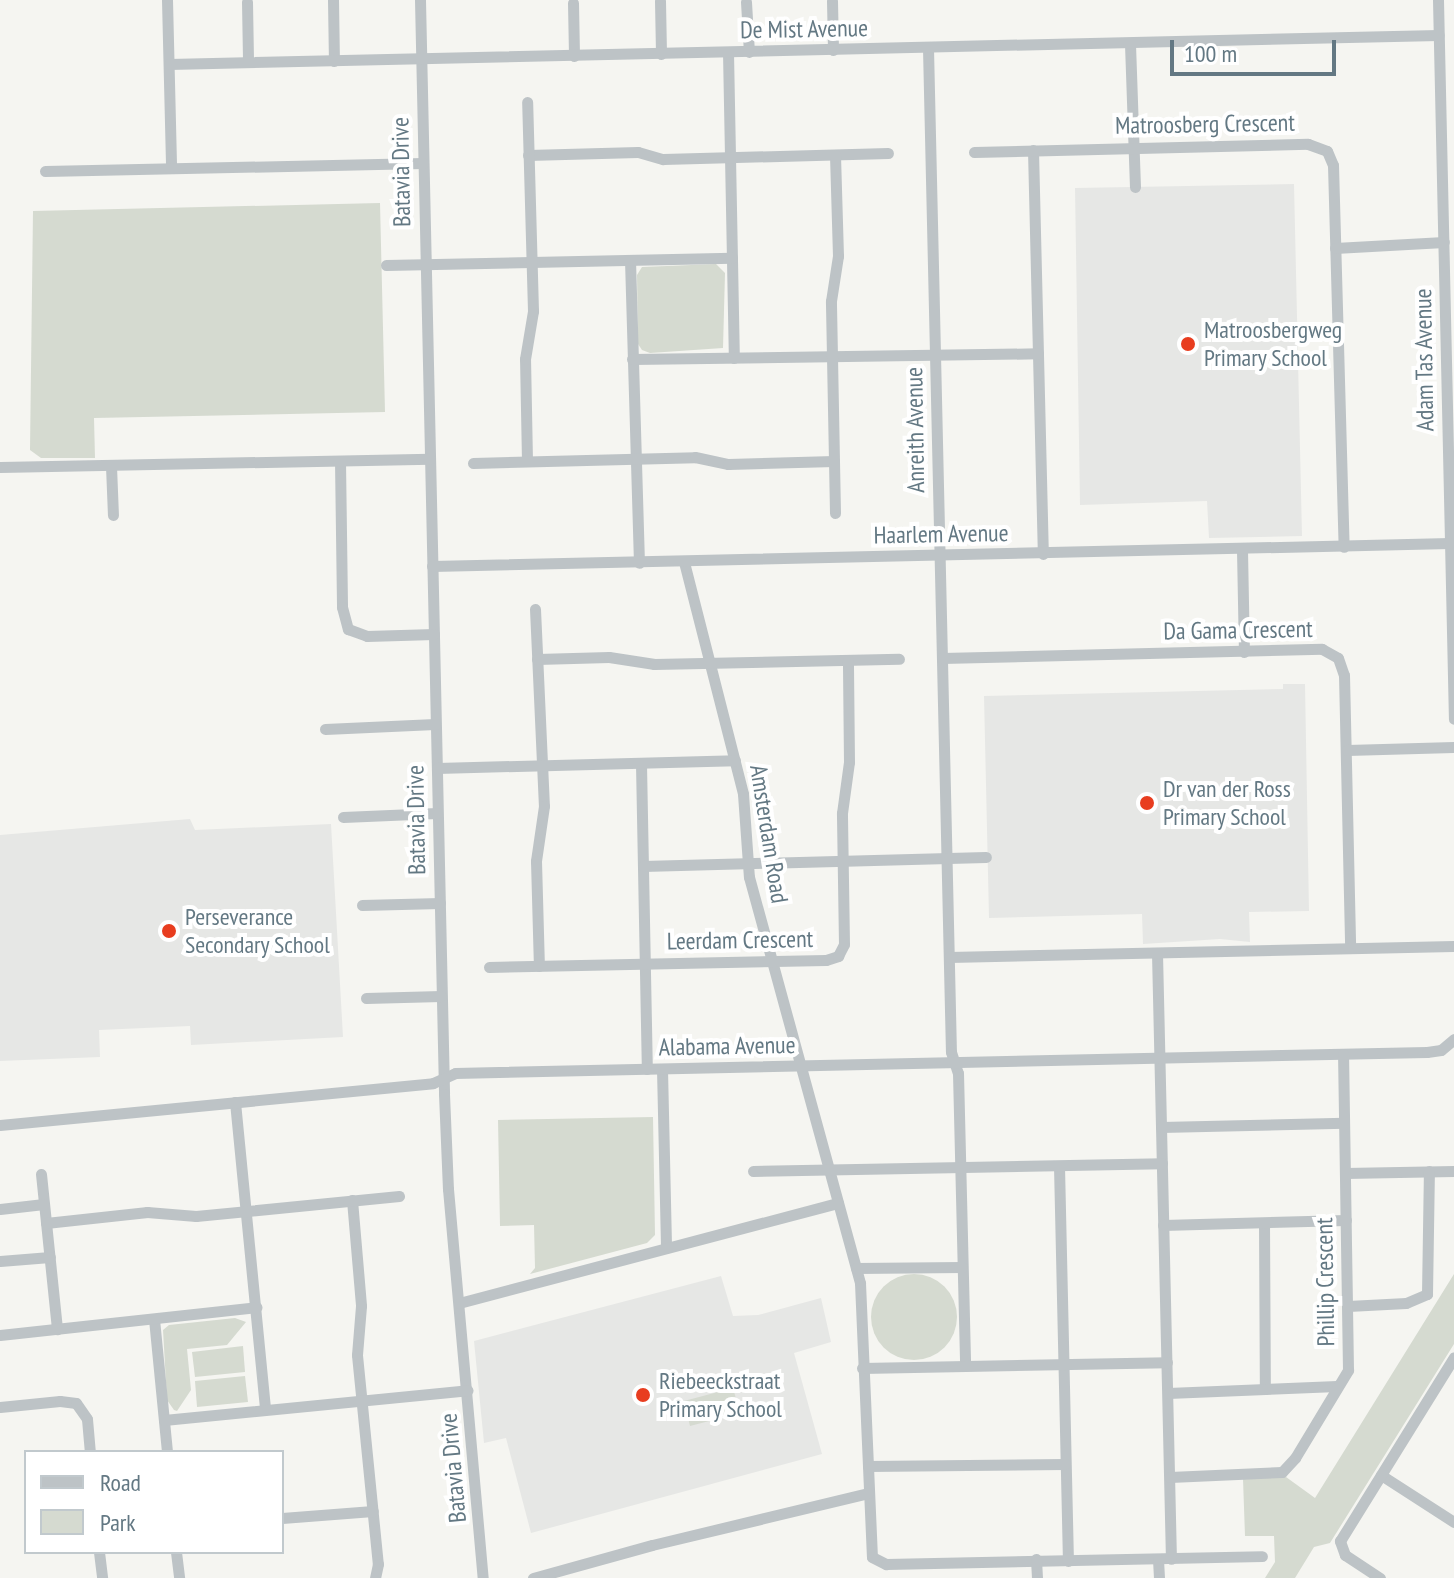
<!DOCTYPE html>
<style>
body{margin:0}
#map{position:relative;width:1454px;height:1578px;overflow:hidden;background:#f5f5f1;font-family:"PT Sans Narrow",sans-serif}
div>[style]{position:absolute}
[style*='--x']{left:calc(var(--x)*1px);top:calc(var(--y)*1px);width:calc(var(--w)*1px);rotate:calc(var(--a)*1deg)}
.built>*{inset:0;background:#e6e7e5}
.green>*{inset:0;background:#d5dad0}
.round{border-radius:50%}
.minor>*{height:11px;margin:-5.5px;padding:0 5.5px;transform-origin:5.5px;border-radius:5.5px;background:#bdc3c6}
.dots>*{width:22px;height:22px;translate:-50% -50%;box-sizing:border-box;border:4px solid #fff;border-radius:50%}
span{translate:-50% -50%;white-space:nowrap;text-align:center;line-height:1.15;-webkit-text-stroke:8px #fff;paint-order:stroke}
.street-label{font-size:24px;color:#637883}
.poi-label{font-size:24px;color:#637883}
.left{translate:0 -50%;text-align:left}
.legend{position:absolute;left:24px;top:1450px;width:260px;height:104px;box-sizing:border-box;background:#fff;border:2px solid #c1c9cd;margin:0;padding:10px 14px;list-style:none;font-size:24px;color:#637883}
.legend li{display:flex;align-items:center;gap:16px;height:40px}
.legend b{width:40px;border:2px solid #c1c9cd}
.scale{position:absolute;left:1170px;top:40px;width:166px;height:36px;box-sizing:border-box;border:4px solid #637883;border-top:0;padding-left:10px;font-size:24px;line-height:28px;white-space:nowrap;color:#637883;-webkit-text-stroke:6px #fff;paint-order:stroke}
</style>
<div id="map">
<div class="built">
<div style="clip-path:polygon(1294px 184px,1302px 536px,1209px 538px,1207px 501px,1080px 505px,1075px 188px)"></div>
<div style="clip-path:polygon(1283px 684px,1305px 684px,1309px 911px,1249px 912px,1250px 942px,1220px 939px,1143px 944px,1142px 914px,989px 918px,984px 696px,1283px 689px)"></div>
<div style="clip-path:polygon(190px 819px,195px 830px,331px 824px,343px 1037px,191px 1045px,190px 1026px,99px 1030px,100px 1057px,0 1061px,0 835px)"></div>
<div style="clip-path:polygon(721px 1276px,733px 1316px,758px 1315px,821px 1298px,831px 1342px,794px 1353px,822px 1454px,531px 1533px,506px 1438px,484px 1443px,474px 1341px)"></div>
</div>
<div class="green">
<div style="clip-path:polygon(380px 203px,385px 412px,94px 418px,95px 458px,41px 458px,30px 450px,33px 211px)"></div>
<div style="clip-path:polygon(716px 264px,725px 273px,723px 348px,650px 353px,642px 350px,638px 344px,637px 275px,642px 267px)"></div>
<div style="clip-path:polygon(653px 1117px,655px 1235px,647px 1243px,530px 1274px,535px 1268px,534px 1225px,500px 1226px,498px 1120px)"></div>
<div style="clip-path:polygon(1454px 1274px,1454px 1344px,1330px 1543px,1314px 1547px,1295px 1578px,1265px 1578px,1275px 1562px,1274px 1536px,1245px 1536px,1243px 1479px,1286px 1477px,1315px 1498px)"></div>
<div class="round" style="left:871px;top:1274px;width:86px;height:86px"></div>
<div style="clip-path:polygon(235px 1318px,246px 1322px,227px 1345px,187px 1349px,191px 1390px,177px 1411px,174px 1410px,167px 1400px,163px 1330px,169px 1325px)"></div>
<div style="clip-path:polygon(243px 1346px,245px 1372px,195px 1377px,192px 1352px)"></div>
<div style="clip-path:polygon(245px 1376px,248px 1402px,197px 1407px,195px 1381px)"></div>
<div style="clip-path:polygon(733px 1388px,740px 1413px,690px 1426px,684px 1401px)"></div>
</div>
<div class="minor">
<div style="--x:167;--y:0;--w:167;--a:88.6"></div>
<div style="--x:333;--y:0;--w:61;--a:89.1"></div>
<div style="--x:420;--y:0;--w:1094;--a:88.74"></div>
<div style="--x:444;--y:1094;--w:95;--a:87.6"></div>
<div style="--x:448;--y:1189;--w:391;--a:84.9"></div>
<div style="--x:1438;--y:0;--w:719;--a:88.73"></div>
<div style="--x:660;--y:1;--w:53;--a:88.9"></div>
<div style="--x:832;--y:1;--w:49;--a:88.8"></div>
<div style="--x:247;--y:2;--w:60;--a:89"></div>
<div style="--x:746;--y:2;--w:50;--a:86.6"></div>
<div style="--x:573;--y:3;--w:53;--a:88.9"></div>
<div style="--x:1130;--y:44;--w:143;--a:88"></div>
<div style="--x:928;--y:48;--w:1004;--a:88.69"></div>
<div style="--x:951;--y:1052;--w:22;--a:72"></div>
<div style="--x:958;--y:1073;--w:292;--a:88.6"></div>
<div style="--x:728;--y:52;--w:306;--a:88.9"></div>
<div style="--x:169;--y:64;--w:1270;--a:-1.31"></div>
<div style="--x:1033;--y:150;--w:404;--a:88.6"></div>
<div style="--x:974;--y:152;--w:334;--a:-1.4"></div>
<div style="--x:1308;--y:144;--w:20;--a:20"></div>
<div style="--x:1327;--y:151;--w:15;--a:67"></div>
<div style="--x:1333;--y:165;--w:382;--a:88.4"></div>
<div style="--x:528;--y:155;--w:110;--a:-1.6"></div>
<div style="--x:638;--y:152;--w:26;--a:16"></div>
<div style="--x:663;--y:159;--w:225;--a:-1.5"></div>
<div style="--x:45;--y:171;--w:378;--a:-1.2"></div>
<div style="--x:1335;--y:248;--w:109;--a:-3.2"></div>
<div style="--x:630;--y:260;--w:303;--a:88.3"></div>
<div style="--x:386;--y:265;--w:346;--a:-1.2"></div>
<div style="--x:632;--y:359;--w:406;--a:-0.8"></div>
<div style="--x:340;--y:461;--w:146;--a:89.2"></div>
<div style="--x:342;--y:607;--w:23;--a:75"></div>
<div style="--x:348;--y:629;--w:20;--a:20"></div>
<div style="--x:367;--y:636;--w:67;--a:-1.7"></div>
<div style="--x:527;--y:461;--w:102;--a:-91.1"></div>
<div style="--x:525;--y:359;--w:49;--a:-80.5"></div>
<div style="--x:533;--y:311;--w:209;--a:-91.6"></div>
<div style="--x:473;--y:463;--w:222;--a:-1.5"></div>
<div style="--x:695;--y:457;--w:34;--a:12"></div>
<div style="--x:728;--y:464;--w:106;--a:-1.6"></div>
<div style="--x:111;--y:466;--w:49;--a:87.7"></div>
<div style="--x:0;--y:467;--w:430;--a:-1.1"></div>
<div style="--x:835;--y:513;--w:212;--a:-91.1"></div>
<div style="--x:831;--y:301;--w:46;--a:-81.2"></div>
<div style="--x:838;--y:256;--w:101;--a:-91.7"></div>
<div style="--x:1242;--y:550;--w:102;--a:88.9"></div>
<div style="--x:684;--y:562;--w:239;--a:75.7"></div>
<div style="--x:743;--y:794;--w:83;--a:85.9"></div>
<div style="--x:749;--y:877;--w:421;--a:74.7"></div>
<div style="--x:860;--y:1283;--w:274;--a:87.5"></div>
<div style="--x:872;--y:1557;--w:16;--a:27"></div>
<div style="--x:886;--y:1564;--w:376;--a:-1.2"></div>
<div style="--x:432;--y:566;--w:1018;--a:-1.29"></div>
<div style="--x:535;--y:609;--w:197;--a:87.4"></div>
<div style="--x:544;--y:806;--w:56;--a:98.3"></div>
<div style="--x:536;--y:861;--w:105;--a:88.4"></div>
<div style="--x:942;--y:658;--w:380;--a:-1.4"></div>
<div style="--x:1322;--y:649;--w:18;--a:29"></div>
<div style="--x:1338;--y:658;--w:18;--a:71"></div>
<div style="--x:1344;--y:675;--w:273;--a:88.7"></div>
<div style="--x:537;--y:659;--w:72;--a:-1.6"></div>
<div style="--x:609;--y:657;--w:46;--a:8.8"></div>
<div style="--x:654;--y:664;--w:245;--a:-1.2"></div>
<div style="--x:325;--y:729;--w:110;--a:-2.6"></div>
<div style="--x:1347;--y:750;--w:107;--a:-1.6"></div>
<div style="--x:641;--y:764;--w:305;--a:88.9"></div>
<div style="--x:437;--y:768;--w:298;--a:-1.5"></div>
<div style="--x:343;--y:817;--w:94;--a:-2.4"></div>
<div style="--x:643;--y:866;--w:343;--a:-1.5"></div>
<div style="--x:362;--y:905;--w:78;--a:-1.5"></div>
<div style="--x:1157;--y:953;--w:606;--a:88.68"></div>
<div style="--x:949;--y:957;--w:505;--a:-1.25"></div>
<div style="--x:489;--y:967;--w:337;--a:-1.2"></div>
<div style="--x:826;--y:960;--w:13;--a:-18"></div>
<div style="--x:838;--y:956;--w:13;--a:-63"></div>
<div style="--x:844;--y:944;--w:131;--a:-90.9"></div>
<div style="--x:842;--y:813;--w:51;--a:-82.2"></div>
<div style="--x:849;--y:762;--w:102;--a:-90.6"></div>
<div style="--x:366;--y:998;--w:75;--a:-1.5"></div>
<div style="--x:662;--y:1069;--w:179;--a:88.7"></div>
<div style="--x:235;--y:1102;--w:309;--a:84.4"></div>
<div style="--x:0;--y:1125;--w:435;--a:-5.5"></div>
<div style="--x:433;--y:1083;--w:24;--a:-24"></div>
<div style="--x:455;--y:1073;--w:972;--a:-1.24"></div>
<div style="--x:1427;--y:1052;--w:14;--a:-8"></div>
<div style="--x:1441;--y:1050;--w:17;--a:-40"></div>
<div style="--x:1161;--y:1127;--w:183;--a:-1.3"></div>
<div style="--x:1059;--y:1166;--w:395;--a:88.7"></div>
<div style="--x:753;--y:1171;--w:409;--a:-1.1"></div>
<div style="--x:1345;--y:1173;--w:109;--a:-1.1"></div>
<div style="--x:41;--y:1174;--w:156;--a:84.1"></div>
<div style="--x:352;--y:1200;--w:106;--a:85.1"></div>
<div style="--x:361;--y:1306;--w:49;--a:94.7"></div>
<div style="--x:357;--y:1355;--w:210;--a:84.3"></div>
<div style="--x:378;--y:1564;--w:14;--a:102"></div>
<div style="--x:0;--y:1209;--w:44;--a:-6.5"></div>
<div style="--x:46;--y:1223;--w:102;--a:-6.2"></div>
<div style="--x:147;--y:1212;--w:49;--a:4.7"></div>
<div style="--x:196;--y:1216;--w:204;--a:-5.6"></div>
<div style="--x:1264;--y:1223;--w:166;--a:89.7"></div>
<div style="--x:1163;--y:1225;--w:183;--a:-1.6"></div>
<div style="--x:0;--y:1261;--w:50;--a:-4.6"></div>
<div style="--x:856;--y:1268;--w:106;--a:-0.5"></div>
<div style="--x:459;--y:1303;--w:392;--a:-14.8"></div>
<div style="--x:1348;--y:1306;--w:58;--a:-3"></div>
<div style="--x:1406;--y:1303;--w:23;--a:-23"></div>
<div style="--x:1427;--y:1294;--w:123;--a:-89.1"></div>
<div style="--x:154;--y:1319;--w:134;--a:84.4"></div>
<div style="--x:0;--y:1335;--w:258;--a:-6.2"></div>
<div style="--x:862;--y:1368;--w:305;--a:-1.1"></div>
<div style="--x:1168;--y:1393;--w:169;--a:-2.4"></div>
<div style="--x:0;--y:1407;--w:60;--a:-5.7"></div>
<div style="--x:60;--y:1401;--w:16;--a:7"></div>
<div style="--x:76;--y:1403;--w:19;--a:55"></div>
<div style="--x:87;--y:1419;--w:33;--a:85"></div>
<div style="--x:164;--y:1420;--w:305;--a:-5.6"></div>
<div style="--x:868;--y:1466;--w:197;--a:-0.6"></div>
<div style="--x:1381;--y:1475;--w:87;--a:32.8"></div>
<div style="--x:1170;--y:1477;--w:112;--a:-2.6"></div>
<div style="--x:1282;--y:1472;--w:19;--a:-47"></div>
<div style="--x:1295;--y:1458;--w:103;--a:-58.9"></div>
<div style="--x:1348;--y:1370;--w:316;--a:-90.9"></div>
<div style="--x:282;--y:1518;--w:91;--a:-4.4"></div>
<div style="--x:99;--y:1552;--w:26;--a:83"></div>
<div style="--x:176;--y:1552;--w:26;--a:83"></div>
<div style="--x:1036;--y:1559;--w:19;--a:87"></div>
<div style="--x:1158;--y:1559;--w:19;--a:87"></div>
<div style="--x:533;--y:1578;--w:123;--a:-15.5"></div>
<div style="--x:652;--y:1545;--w:222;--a:-13.5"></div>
<div style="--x:1380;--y:1578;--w:42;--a:-146.7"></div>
<div style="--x:1345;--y:1555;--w:15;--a:-110"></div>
<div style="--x:1340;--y:1541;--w:216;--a:-58.2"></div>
</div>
<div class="dots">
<div style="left:1188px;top:344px;background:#e83d1f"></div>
<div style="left:1147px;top:803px;background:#e83d1f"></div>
<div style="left:169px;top:931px;background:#e83d1f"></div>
<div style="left:643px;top:1395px;background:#e83d1f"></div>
</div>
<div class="street-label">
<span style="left:804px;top:29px;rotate:-1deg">De Mist Avenue</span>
<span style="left:1205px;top:124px;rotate:-1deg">Matroosberg Crescent</span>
<span style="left:401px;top:172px;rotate:-91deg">Batavia Drive</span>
<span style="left:1424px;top:360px;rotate:-91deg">Adam Tas Avenue</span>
<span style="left:915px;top:430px;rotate:-91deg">Anreith Avenue</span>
<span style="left:941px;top:534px;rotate:-1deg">Haarlem Avenue</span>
<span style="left:1238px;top:630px;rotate:-1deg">Da Gama Crescent</span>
<span style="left:416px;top:820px;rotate:-91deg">Batavia Drive</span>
<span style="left:769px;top:834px;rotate:81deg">Amsterdam Road</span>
<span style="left:740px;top:940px;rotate:-1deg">Leerdam Crescent</span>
<span style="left:727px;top:1046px;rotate:-1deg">Alabama Avenue</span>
<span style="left:1325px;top:1282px;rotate:-91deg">Phillip Crescent</span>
<span style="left:453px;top:1468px;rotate:-95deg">Batavia Drive</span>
</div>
<div class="poi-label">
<span class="left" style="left:1204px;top:344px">Matroosbergweg<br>Primary School</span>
<span class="left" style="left:1163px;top:803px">Dr van der Ross<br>Primary School</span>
<span class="left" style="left:185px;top:931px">Perseverance<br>Secondary School</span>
<span class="left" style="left:659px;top:1395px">Riebeeckstraat<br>Primary School</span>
</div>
<ul class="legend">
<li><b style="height:10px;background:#bdc3c6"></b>Road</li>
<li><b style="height:22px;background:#d5dad0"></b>Park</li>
</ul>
<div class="scale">100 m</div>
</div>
